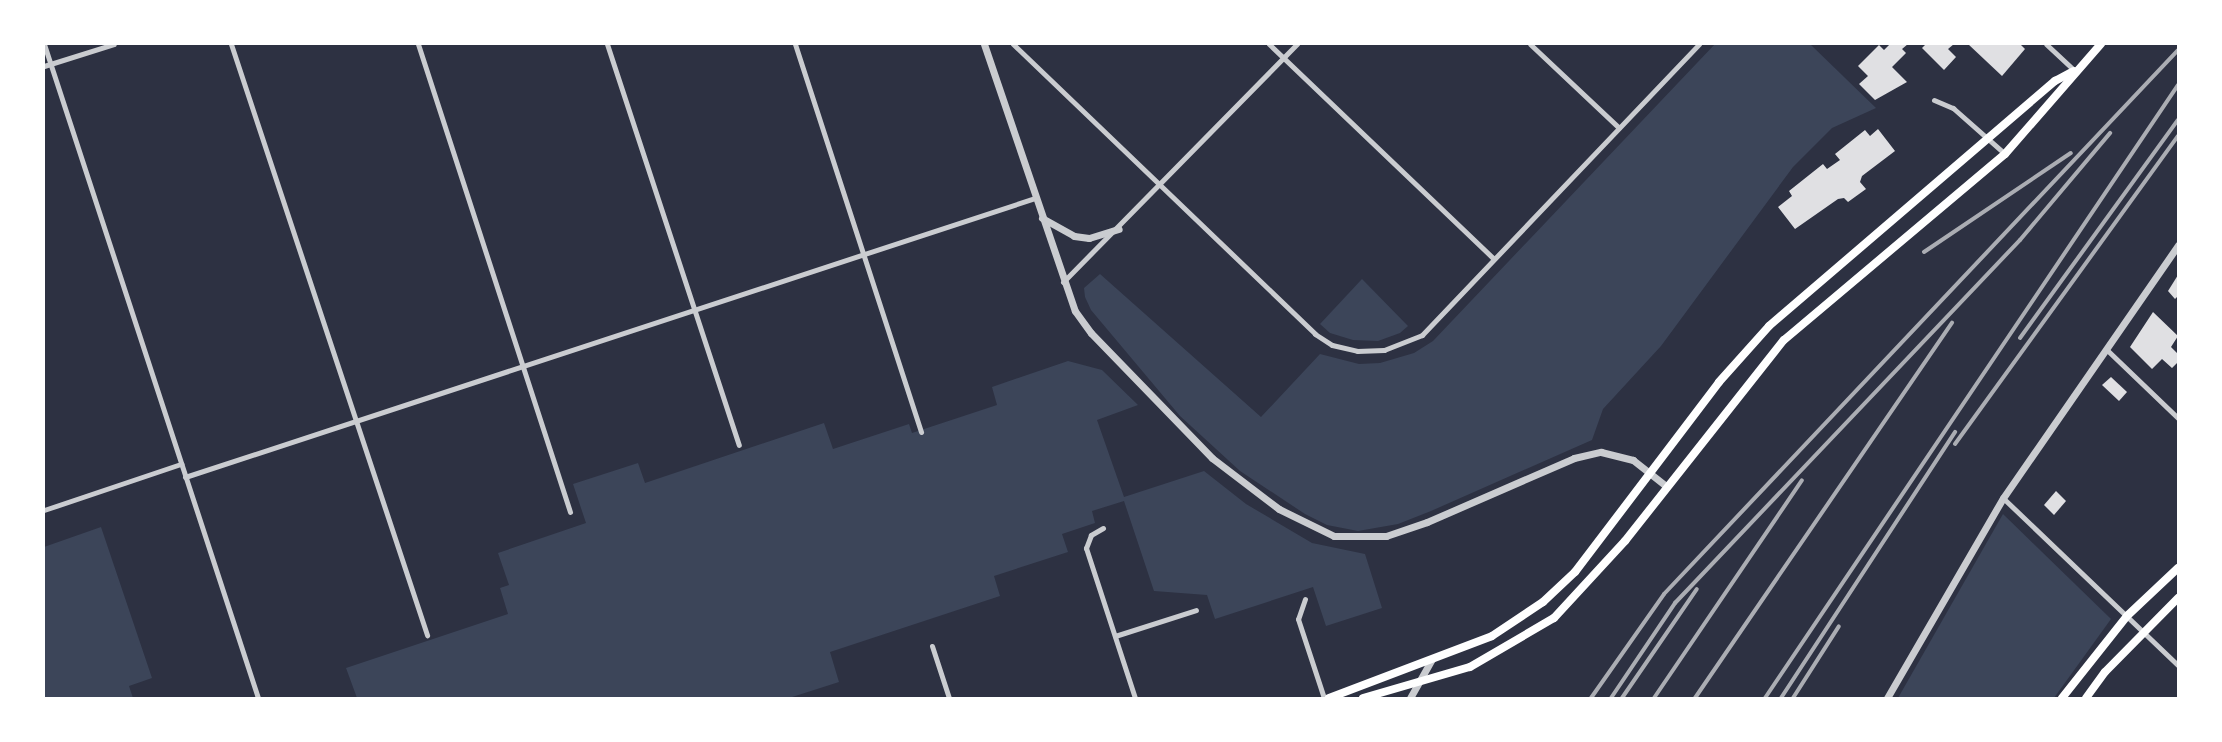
<!DOCTYPE html>
<style>
body{margin:0}
#map{position:relative;width:2222px;height:742px;overflow:hidden;background:#2d3142;font-family:Signika,sans-serif}
div>[style]{position:absolute}
[style*='--x']{left:calc(var(--x)*1px);top:calc(var(--y)*1px);width:calc(var(--w)*1px);rotate:calc(var(--a)*1deg)}
.green>*{inset:0;background:#3c4559}
.building>*{inset:0;background:#e0e0e3}
.minor>*{height:5px;margin:-2.5px;padding:0 2.5px;transform-origin:2.5px;border-radius:2.5px;background:#caccd0}
.tertiary>*{height:7px;margin:-3.5px;padding:0 3.5px;transform-origin:3.5px;border-radius:3.5px;background:#caccd0}
.secondary>*{height:8px;margin:-4px;padding:0 4px;transform-origin:4px;border-radius:4px;background:#fff}
.primary>*{height:8px;margin:-4px;padding:0 4px;transform-origin:4px;border-radius:4px;background:#fff}
.rail>*{height:4px;margin:-2px;padding:0 2px;transform-origin:2px;border-radius:2px;background:#abadb3}
span{translate:-50% -50%;white-space:nowrap;text-align:center;line-height:1.15;-webkit-text-stroke:4.5px #fff;paint-order:stroke}
.frame{position:absolute;inset:0;border:45px solid #fff;pointer-events:none}
</style>
<div id="map">
<div class="green">
<div style="clip-path:polygon(1715px 44px,1810px 44px,1876px 108px,1832px 128px,1793px 167px,1661px 346px,1603px 409px,1592px 440px,1431px 511px,1398px 524px,1358px 531px,1327px 525px,1305px 514px,1240px 471px,1180px 416px,1091px 310px,1085px 297px,1084px 288px,1100px 274px,1261px 417px,1320px 354px,1359px 364px,1380px 363px,1414px 353px,1433px 341px)"></div>
<div style="clip-path:polygon(1362px 279px,1408px 326px,1400px 333px,1378px 341px,1353px 340px,1330px 333px,1320px 324px)"></div>
<div style="clip-path:polygon(1068px 361px,1102px 370px,1138px 405px,1097px 420px,1124px 497px,1204px 471px,1246px 504px,1312px 543px,1365px 554px,1382px 608px,1326px 626px,1313px 587px,1215px 619px,1207px 595px,1154px 591px,1124px 501px,1092px 511px,1095px 523px,1062px 534px,1068px 552px,994px 576px,1000px 596px,830px 652px,839px 682px,789px 698px,357px 698px,346px 668px,508px 614px,500px 588px,509px 585px,498px 553px,586px 523px,573px 484px,638px 463px,645px 483px,824px 423px,833px 449px,909px 424px,912px 433px,997px 405px,992px 387px)"></div>
<div style="clip-path:polygon(2003px 514px,2111px 619px,2054px 698px,1898px 698px)"></div>
<div style="clip-path:polygon(101px 527px,152px 678px,129px 686px,133px 698px,44px 698px,44px 547px)"></div>
</div>
<div class="building">
<div style="clip-path:polygon(1890px 44px,1908px 44px,1902px 49px,1906px 53px,1892px 67px,1907px 82px,1875px 100px,1859px 84px,1868px 76px,1858px 66px,1879px 45px,1884px 50px)"></div>
<div style="clip-path:polygon(1926px 44px,1954px 44px,1948px 49px,1956px 57px,1944px 70px,1922px 48px)"></div>
<div style="clip-path:polygon(1968px 44px,2020px 44px,2025px 49px,2002px 76px)"></div>
<div style="clip-path:polygon(1878px 129px,1895px 151px,1862px 176px,1860px 182px,1866px 189px,1848px 202px,1844px 198px,1838px 199px,1795px 229px,1778px 207px,1792px 196px,1789px 191px,1823px 164px,1827px 169px,1840px 160px,1835px 154px,1865px 130px,1870px 136px)"></div>
<div style="clip-path:polygon(2178px 275px,2178px 296px,2175px 299px,2168px 291px)"></div>
<div style="clip-path:polygon(2153px 312px,2178px 336px,2171px 347px,2178px 354px,2178px 362px,2172px 368px,2162px 359px,2152px 369px,2130px 347px)"></div>
<div style="clip-path:polygon(2111px 377px,2127px 392px,2119px 401px,2102px 385px)"></div>
<div style="clip-path:polygon(2056px 491px,2066px 501px,2054px 515px,2044px 505px)"></div>
</div>
<div class="minor">
<div style="--x:44;--y:44;--w:688;--a:71.88"></div>
<div style="--x:231;--y:44;--w:623;--a:71.65"></div>
<div style="--x:418;--y:44;--w:492;--a:72"></div>
<div style="--x:607;--y:44;--w:422;--a:71.8"></div>
<div style="--x:795;--y:44;--w:408;--a:72"></div>
<div style="--x:1013;--y:44;--w:419;--a:43.8"></div>
<div style="--x:1315;--y:334;--w:20;--a:33"></div>
<div style="--x:1332;--y:345;--w:26;--a:13"></div>
<div style="--x:1357;--y:351;--w:27;--a:-2"></div>
<div style="--x:1384;--y:350;--w:41;--a:-21.5"></div>
<div style="--x:1422;--y:335;--w:402;--a:-46.4"></div>
<div style="--x:1269;--y:44;--w:311;--a:43.7"></div>
<div style="--x:1530;--y:44;--w:122;--a:43.3"></div>
<div style="--x:2046;--y:44;--w:40;--a:43"></div>
<div style="--x:44;--y:66;--w:73;--a:-17.4"></div>
<div style="--x:1934;--y:100;--w:21;--a:23"></div>
<div style="--x:1953;--y:108;--w:69;--a:41.5"></div>
<div style="--x:1063;--y:282;--w:334;--a:-45.5"></div>
<div style="--x:2106;--y:349;--w:100;--a:43.8"></div>
<div style="--x:185;--y:477;--w:895;--a:-18.17"></div>
<div style="--x:2003;--y:498;--w:242;--a:43.7"></div>
<div style="--x:44;--y:510;--w:145;--a:-18.6"></div>
<div style="--x:1103;--y:528;--w:14;--a:150"></div>
<div style="--x:1091;--y:535;--w:14;--a:111"></div>
<div style="--x:1086;--y:548;--w:158;--a:71.9"></div>
<div style="--x:1305;--y:599;--w:21;--a:109"></div>
<div style="--x:1298;--y:619;--w:83;--a:71.8"></div>
<div style="--x:1115;--y:636;--w:85;--a:-17.8"></div>
<div style="--x:932;--y:646;--w:55;--a:71.9"></div>
</div>
<div class="tertiary">
<div style="--x:984;--y:44;--w:282;--a:71.2"></div>
<div style="--x:1075;--y:311;--w:27;--a:54"></div>
<div style="--x:1091;--y:333;--w:174;--a:45.9"></div>
<div style="--x:1212;--y:458;--w:84;--a:37.3"></div>
<div style="--x:1279;--y:509;--w:61;--a:26.1"></div>
<div style="--x:1334;--y:536;--w:52;--a:0"></div>
<div style="--x:1386;--y:536;--w:43;--a:-18.9"></div>
<div style="--x:1427;--y:522;--w:160;--a:-23.5"></div>
<div style="--x:1574;--y:458;--w:28;--a:-13"></div>
<div style="--x:1601;--y:452;--w:33;--a:14"></div>
<div style="--x:1633;--y:460;--w:42;--a:38.2"></div>
<div style="--x:1042;--y:218;--w:37;--a:29"></div>
<div style="--x:1074;--y:236;--w:15;--a:8"></div>
<div style="--x:1089;--y:238;--w:31;--a:-17"></div>
<div style="--x:1410;--y:698;--w:45;--a:-60.6"></div>
<div style="--x:1887;--y:698;--w:231;--a:-59.9"></div>
<div style="--x:2003;--y:498;--w:308;--a:-55.3"></div>
</div>
<div class="secondary">
<div style="--x:1329;--y:698;--w:174;--a:-20.8"></div>
<div style="--x:1492;--y:636;--w:61;--a:-33.7"></div>
<div style="--x:1543;--y:602;--w:44;--a:-43.2"></div>
<div style="--x:1575;--y:572;--w:238;--a:-52.8"></div>
<div style="--x:1719;--y:382;--w:75;--a:-48.2"></div>
<div style="--x:1769;--y:326;--w:377;--a:-40.6"></div>
<div style="--x:2055;--y:81;--w:21;--a:-28"></div>
<div style="--x:1363;--y:698;--w:111;--a:-16.2"></div>
<div style="--x:1470;--y:667;--w:97;--a:-30.3"></div>
<div style="--x:1554;--y:618;--w:105;--a:-47.3"></div>
<div style="--x:1625;--y:541;--w:256;--a:-51.7"></div>
<div style="--x:1784;--y:340;--w:289;--a:-40.1"></div>
<div style="--x:2005;--y:154;--w:146;--a:-48.9"></div>
</div>
<div class="primary">
<div style="--x:2062;--y:698;--w:105;--a:-51.6"></div>
<div style="--x:2127;--y:616;--w:70;--a:-43.3"></div>
<div style="--x:2086;--y:698;--w:32;--a:-54"></div>
<div style="--x:2105;--y:672;--w:104;--a:-45.4"></div>
</div>
<div class="rail">
<div style="--x:1924;--y:252;--w:177;--a:-34"></div>
<div style="--x:2020;--y:338;--w:269;--a:-54.1"></div>
<div style="--x:1955;--y:444;--w:380;--a:-54.1"></div>
<div style="--x:1591;--y:698;--w:127;--a:-54.9"></div>
<div style="--x:1664;--y:594;--w:748;--a:-46.62"></div>
<div style="--x:1611;--y:698;--w:115;--a:-56"></div>
<div style="--x:1675;--y:603;--w:501;--a:-46.46"></div>
<div style="--x:2020;--y:240;--w:140;--a:-49.9"></div>
<div style="--x:1622;--y:698;--w:132;--a:-55.5"></div>
<div style="--x:1654;--y:698;--w:263;--a:-55.8"></div>
<div style="--x:1695;--y:698;--w:455;--a:-55.6"></div>
<div style="--x:1765;--y:698;--w:739;--a:-56.03"></div>
<div style="--x:1781;--y:698;--w:318;--a:-56.8"></div>
<div style="--x:1793;--y:698;--w:85;--a:-57.4"></div>
</div>
<div class="frame"></div>
</div>
